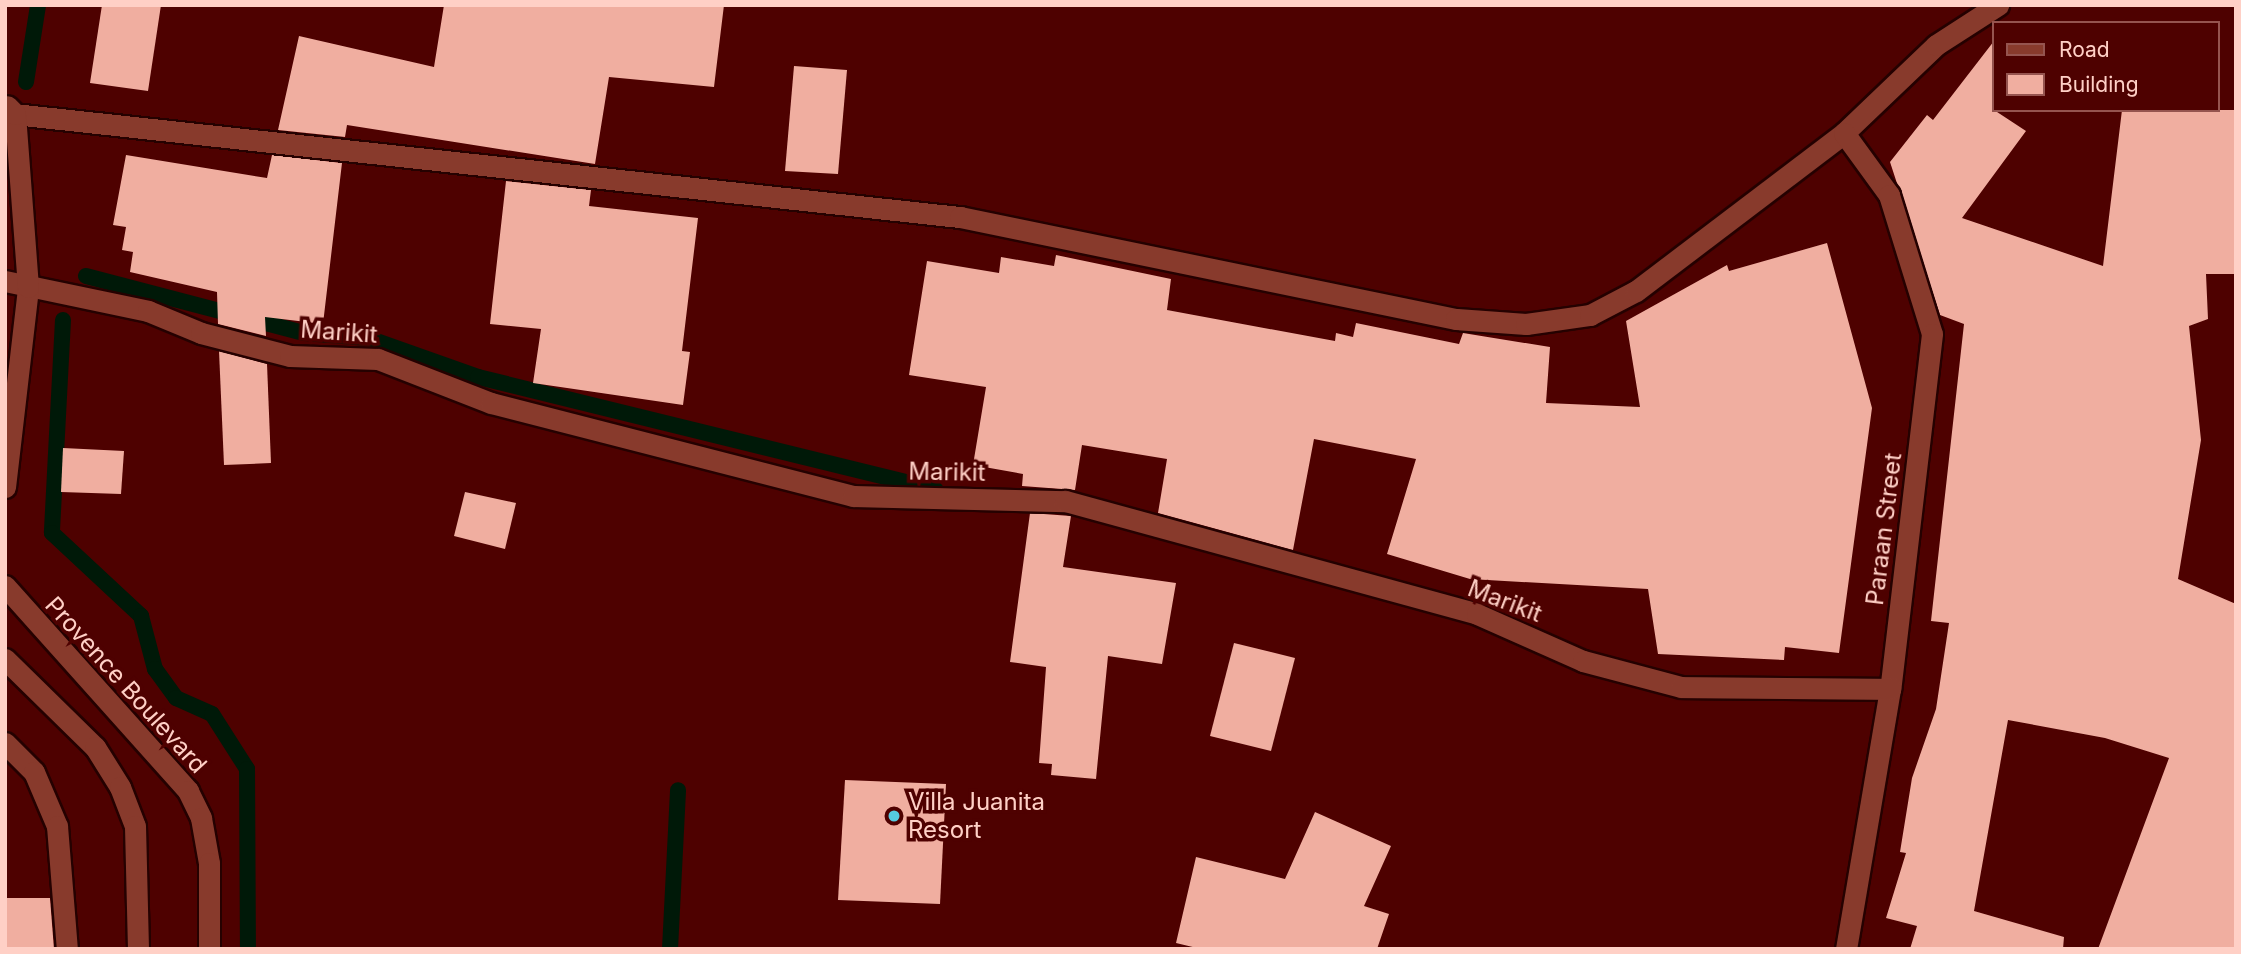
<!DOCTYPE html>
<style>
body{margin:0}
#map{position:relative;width:2241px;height:954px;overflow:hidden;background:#4e0100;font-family:Inter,sans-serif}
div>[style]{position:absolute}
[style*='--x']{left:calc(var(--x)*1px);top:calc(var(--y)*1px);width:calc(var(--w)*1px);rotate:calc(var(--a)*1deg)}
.stream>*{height:16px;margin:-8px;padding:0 8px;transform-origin:8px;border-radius:8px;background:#001908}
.building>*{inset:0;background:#f0aea0}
.roads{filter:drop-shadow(2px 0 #250100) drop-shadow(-2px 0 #250100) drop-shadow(0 2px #250100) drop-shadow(0 -2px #250100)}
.minor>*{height:21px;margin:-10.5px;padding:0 10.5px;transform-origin:10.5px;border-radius:10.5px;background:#883a2c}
.dots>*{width:19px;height:19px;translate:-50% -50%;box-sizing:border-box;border:4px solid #4e0100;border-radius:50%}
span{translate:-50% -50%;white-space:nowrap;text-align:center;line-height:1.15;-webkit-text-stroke:7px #4e0100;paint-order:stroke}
.street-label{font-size:24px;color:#ffd0c6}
.poi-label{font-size:24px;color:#ffd0c6}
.left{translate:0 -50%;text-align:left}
.frame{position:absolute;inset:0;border:7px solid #ffd0c6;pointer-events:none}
.legend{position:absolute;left:1992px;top:21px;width:228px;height:91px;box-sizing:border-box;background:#4e0100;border:2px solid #95544f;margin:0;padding:9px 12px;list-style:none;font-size:21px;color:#ffd0c6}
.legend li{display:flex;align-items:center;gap:14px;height:35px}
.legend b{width:35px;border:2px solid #95544f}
</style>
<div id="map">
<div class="stream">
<div style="--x:26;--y:82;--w:78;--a:-81.1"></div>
<div style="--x:86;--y:276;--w:225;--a:14.7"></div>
<div style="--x:304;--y:333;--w:64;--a:4.5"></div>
<div style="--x:368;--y:338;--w:117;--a:19.5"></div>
<div style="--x:478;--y:377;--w:471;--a:13.8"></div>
<div style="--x:63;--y:320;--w:213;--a:93"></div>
<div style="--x:52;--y:533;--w:122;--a:43"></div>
<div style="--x:141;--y:616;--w:55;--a:75.2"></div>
<div style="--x:155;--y:669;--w:36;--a:54"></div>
<div style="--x:176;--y:698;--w:39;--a:24"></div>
<div style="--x:212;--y:714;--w:65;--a:57.5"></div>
<div style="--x:247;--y:769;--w:180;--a:89.7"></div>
<div style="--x:670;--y:949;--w:159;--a:-87.1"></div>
</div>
<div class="building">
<div style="clip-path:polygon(102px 5px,161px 5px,148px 91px,90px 83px)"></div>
<div style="clip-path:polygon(444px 5px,724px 5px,714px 87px,609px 77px,595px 164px,347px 125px,345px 137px,278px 130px,299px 36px,434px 67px)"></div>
<div style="clip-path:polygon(1994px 41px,1994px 110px,2026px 131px,1962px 218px,2103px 266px,2122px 110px,2236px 110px,2236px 274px,2206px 274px,2208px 319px,2189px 326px,2201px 440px,2178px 579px,2236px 604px,2236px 949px,2098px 949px,2169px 758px,2105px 738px,2008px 720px,1974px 911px,2064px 937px,2063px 949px,1910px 949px,1917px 926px,1886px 918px,1906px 853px,1900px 852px,1912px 778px,1936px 709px,1949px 623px,1931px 621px,1964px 324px,1940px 315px,1890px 162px,1927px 115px,1933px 120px)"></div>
<div style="clip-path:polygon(794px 66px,847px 70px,838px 174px,785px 171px)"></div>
<div style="clip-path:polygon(126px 155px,267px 178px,272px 155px,342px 163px,323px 324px,265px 317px,266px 336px,218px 324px,217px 292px,130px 272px,133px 252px,122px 250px,126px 227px,113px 225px)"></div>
<div style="clip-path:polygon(506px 181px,591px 190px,589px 206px,698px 218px,682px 351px,690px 352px,683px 405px,533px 383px,541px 329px,490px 324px)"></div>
<div style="clip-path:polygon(1827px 243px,1872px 408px,1839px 653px,1785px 647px,1784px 660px,1658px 654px,1648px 589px,1470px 579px,1387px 554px,1416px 459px,1314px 439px,1293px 550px,1158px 513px,1167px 459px,1082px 445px,1075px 490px,1022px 486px,1023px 474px,973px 465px,986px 387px,909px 375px,927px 261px,999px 273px,1001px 257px,1054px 266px,1056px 255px,1171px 279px,1167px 310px,1335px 341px,1336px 333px,1353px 337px,1356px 323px,1459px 344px,1463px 333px,1550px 347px,1546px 403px,1640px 407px,1626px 321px,1727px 265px,1729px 271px)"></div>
<div style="clip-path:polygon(219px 351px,267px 364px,271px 463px,224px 465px)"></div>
<div style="clip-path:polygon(63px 448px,124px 451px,121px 494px,61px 492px)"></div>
<div style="clip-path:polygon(465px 492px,516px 503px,505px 549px,454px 536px)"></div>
<div style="clip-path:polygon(1030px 513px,1071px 516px,1063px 567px,1176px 583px,1162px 664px,1108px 656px,1096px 779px,1051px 775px,1052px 764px,1039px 763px,1046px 667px,1010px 662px)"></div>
<div style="clip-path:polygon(1234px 643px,1295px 658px,1271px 751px,1210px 736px)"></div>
<div style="clip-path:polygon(845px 780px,946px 784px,940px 904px,838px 900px)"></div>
<div style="clip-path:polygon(1315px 812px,1391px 846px,1364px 906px,1389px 914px,1377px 949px,1201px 949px,1176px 943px,1196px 857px,1285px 879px)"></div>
<div style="clip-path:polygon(5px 898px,50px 898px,54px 949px,5px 949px)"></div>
</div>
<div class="roads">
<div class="minor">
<div style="--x:5;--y:113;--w:961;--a:6.22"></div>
<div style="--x:960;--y:217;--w:506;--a:11.62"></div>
<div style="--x:1456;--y:319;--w:70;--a:4.1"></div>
<div style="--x:1526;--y:324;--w:65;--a:-8"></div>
<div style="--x:1590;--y:315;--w:52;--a:-27.6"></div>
<div style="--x:1636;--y:291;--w:261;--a:-37.2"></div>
<div style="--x:1844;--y:133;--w:127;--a:-43.7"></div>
<div style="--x:1936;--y:45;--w:74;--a:-32.8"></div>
<div style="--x:1844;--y:133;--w:77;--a:54"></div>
<div style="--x:1889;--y:195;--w:145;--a:72.8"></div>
<div style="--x:1932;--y:334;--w:357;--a:96.7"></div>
<div style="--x:1890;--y:689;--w:264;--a:99.6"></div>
<div style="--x:5;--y:281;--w:146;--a:11.8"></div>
<div style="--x:148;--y:311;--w:57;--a:22.5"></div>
<div style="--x:201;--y:333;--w:92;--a:14.5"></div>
<div style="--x:290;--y:356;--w:88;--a:2"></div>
<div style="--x:378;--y:359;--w:121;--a:21.3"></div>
<div style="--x:491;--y:403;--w:374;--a:14.4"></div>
<div style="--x:853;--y:496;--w:212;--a:1.4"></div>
<div style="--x:1065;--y:501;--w:427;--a:15.3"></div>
<div style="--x:1477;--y:614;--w:116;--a:23.9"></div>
<div style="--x:1583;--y:661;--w:101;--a:14.9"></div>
<div style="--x:1681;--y:687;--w:209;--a:0.5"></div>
<div style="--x:5;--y:487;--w:201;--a:-83.4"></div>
<div style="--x:28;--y:287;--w:173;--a:-94.3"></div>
<div style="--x:15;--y:114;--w:11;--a:-135"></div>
<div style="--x:5;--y:586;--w:275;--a:48.2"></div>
<div style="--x:188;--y:791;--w:30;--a:64"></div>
<div style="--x:201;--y:818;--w:46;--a:79.9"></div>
<div style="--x:209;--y:863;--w:86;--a:90"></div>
<div style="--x:5;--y:659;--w:126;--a:44.4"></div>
<div style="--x:95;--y:747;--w:47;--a:58"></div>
<div style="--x:120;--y:787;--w:42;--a:69"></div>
<div style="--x:135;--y:826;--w:123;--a:88.6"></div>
<div style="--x:5;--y:743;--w:41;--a:45"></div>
<div style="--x:34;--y:772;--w:59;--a:66.9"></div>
<div style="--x:57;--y:826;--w:123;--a:85.4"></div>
</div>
</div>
<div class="dots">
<div style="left:894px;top:816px;background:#55cadf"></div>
</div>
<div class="street-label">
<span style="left:339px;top:332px;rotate:4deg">Marikit</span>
<span style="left:947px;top:472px;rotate:1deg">Marikit</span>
<span style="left:1884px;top:529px;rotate:-83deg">Paraan Street</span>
<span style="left:1505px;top:601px;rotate:21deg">Marikit</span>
<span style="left:126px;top:685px;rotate:48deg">Provence Boulevard</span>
</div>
<div class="poi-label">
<span class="left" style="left:908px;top:816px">Villa Juanita<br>Resort</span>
</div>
<div class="frame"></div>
<ul class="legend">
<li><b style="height:9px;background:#883a2c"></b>Road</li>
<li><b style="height:19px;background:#f0aea0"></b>Building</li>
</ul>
</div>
